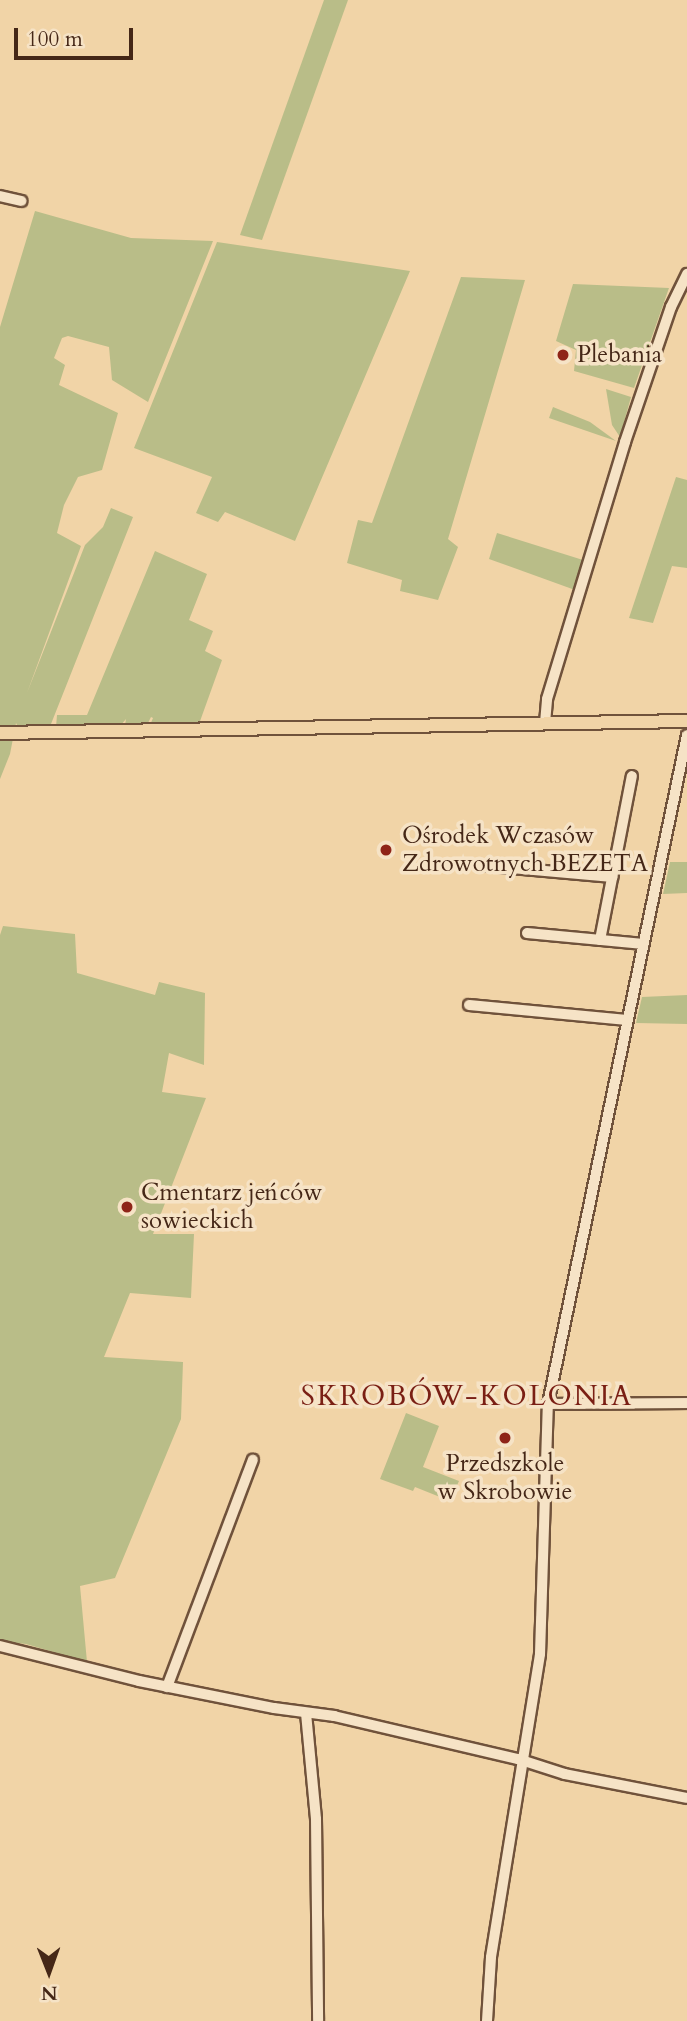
<!DOCTYPE html>
<meta charset="utf-8">
<style>
body{margin:0}
#map{position:relative;width:687px;height:2021px;overflow:hidden;background:#f1d4a7;font-family:Cardo,serif}
div>[style]{position:absolute}
[style*='--x']{left:calc(var(--x)*1px);top:calc(var(--y)*1px);width:calc(var(--w)*1px);rotate:calc(var(--a)*1deg)}
.green>*{inset:0;background:#b9bd88}
.roads{filter:drop-shadow(2px 0 #70523b) drop-shadow(-2px 0 #70523b) drop-shadow(0 2px #70523b) drop-shadow(0 -2px #70523b)}
.minor>*{height:10px;margin:-5px;padding:0 5px;transform-origin:5px;border-radius:5px;background:#f6e3c6}
.major>*{height:12px;margin:-6px;padding:0 6px;transform-origin:6px;border-radius:6px;background:#f1d4a7}
.dots>*{width:19px;height:19px;translate:-50% -50%;box-sizing:border-box;border:4px solid #f6e3c6;border-radius:50%}
span{translate:-50% -50%;white-space:nowrap;text-align:center;line-height:1.15;-webkit-text-stroke:7px #f6e3c6;paint-order:stroke}
.poi-label{font-size:24px;color:#452717}
.left{translate:0 -50%;text-align:left}
.quarter-label{font-size:28px;color:#7a1f14;letter-spacing:2px}
.north{position:absolute;left:14px;top:1937px;width:70px;height:70px;-webkit-text-stroke:5px #f6e3c6;paint-order:stroke;rotate:179deg;font-size:19px;font-weight:700;line-height:28px;text-align:center;color:#452717}
.north::after{content:'';display:block;margin:auto;width:24px;height:32px;background:#452717;clip-path:polygon(50% 0,100% 100%,50% 72%,0 100%)}
.scale{position:absolute;left:14px;top:28px;width:119px;height:32px;box-sizing:border-box;border:4px solid #452717;border-top:0;padding-left:9px;font-size:21px;line-height:24px;white-space:nowrap;color:#452717;-webkit-text-stroke:5px #f6e3c6;paint-order:stroke}
</style>
<div id="map">
<div class="green">
<div style="clip-path:polygon(324px 0,348px 0,262px 240px,240px 235px)"></div>
<div style="clip-path:polygon(35px 211px,131px 238px,213px 241px,148px 402px,112px 380px,109px 347px,68px 336px,62px 338px,54px 358px,65px 365px,59px 385px,118px 413px,102px 470px,78px 477px,64px 505px,57px 533px,81px 546px,27px 693px,85px 545px,103px 527px,111px 508px,133px 517px,51px 724px,48px 727px,18px 727px,16px 723px,10px 754px,0 779px,0 327px)"></div>
<div style="clip-path:polygon(217px 242px,410px 271px,295px 541px,225px 512px,218px 522px,196px 513px,212px 477px,134px 448px)"></div>
<div style="clip-path:polygon(461px 277px,525px 280px,448px 539px,458px 547px,438px 600px,400px 591px,402px 580px,347px 563px,358px 520px,372px 523px)"></div>
<div style="clip-path:polygon(573px 284px,669px 288px,634px 388px,574px 371px,576px 350px,556px 341px)"></div>
<div style="clip-path:polygon(606px 389px,631px 397px,620px 437px,612px 425px)"></div>
<div style="clip-path:polygon(553px 407px,590px 422px,616px 441px,549px 418px)"></div>
<div style="clip-path:polygon(676px 477px,687px 480px,687px 568px,672px 566px,653px 623px,629px 618px)"></div>
<div style="clip-path:polygon(497px 533px,583px 560px,575px 590px,489px 559px)"></div>
<div style="clip-path:polygon(155px 551px,207px 574px,189px 620px,213px 631px,205px 651px,222px 660px,199px 724px,150px 725px,153px 718px,151px 717px,147px 725px,125px 725px,126px 719px,120px 726px,56px 727px,57px 715px,87px 715px)"></div>
<div style="clip-path:polygon(670px 862px,687px 862px,687px 893px,663px 894px)"></div>
<div style="clip-path:polygon(3px 926px,75px 934px,77px 973px,155px 995px,159px 982px,205px 993px,204px 1065px,169px 1053px,162px 1092px,206px 1098px,153px 1234px,194px 1234px,191px 1298px,130px 1293px,104px 1357px,183px 1362px,181px 1419px,115px 1578px,80px 1586px,87px 1662px,26px 1644px,0 1641px,0 935px)"></div>
<div style="clip-path:polygon(687px 995px,687px 1024px,636px 1023px,642px 997px)"></div>
<div style="clip-path:polygon(406px 1413px,439px 1426px,423px 1467px,459px 1481px,450px 1501px,415px 1487px,413px 1491px,380px 1479px)"></div>
</div>
<div class="roads">
<div class="minor">
<div style="--x:0;--y:196;--w:22;--a:13"></div>
<div style="--x:545;--y:723;--w:24;--a:-85"></div>
<div style="--x:547;--y:699;--w:269;--a:-73.1"></div>
<div style="--x:625;--y:442;--w:143;--a:-71.2"></div>
<div style="--x:671;--y:307;--w:37;--a:-64"></div>
<div style="--x:489;--y:866;--w:124;--a:5.1"></div>
<div style="--x:527;--y:933;--w:117;--a:5.4"></div>
<div style="--x:600;--y:940;--w:167;--a:-79"></div>
<div style="--x:469;--y:1005;--w:159;--a:5.4"></div>
<div style="--x:548;--y:1404;--w:139;--a:-0.4"></div>
<div style="--x:0;--y:1646;--w:143;--a:14.1"></div>
<div style="--x:139;--y:1681;--w:138;--a:11.3"></div>
<div style="--x:274;--y:1708;--w:61;--a:7.6"></div>
<div style="--x:334;--y:1716;--w:189;--a:13.2"></div>
<div style="--x:518;--y:1759;--w:49;--a:17.7"></div>
<div style="--x:565;--y:1774;--w:124;--a:11.1"></div>
<div style="--x:167;--y:1687;--w:243;--a:-69.3"></div>
<div style="--x:306;--y:1713;--w:106;--a:84.6"></div>
<div style="--x:316;--y:1819;--w:202;--a:89.4"></div>
<div style="--x:487;--y:2021;--w:64;--a:-86.4"></div>
<div style="--x:491;--y:1957;--w:307;--a:-80.8"></div>
<div style="--x:540;--y:1654;--w:250;--a:-88.2"></div>
<div style="--x:548;--y:1404;--w:683;--a:-78.26"></div>
</div>
<div class="major">
<div style="--x:0;--y:733;--w:687;--a:-1"></div>
</div>
</div>
<div class="dots">
<div style="left:563px;top:355px;background:#8f2418"></div>
<div style="left:386px;top:850px;background:#8f2418"></div>
<div style="left:127px;top:1207px;background:#8f2418"></div>
<div style="left:505px;top:1438px;background:#8f2418"></div>
</div>
<div class="poi-label">
<span class="left" style="left:577px;top:355px">Plebania</span>
<span class="left" style="left:402px;top:850px">Ośrodek Wczasów<br>Zdrowotnych BEZETA</span>
<span class="left" style="left:141px;top:1207px">Cmentarz jeńców<br>sowieckich</span>
<span style="left:505px;top:1478px">Przedszkole<br>w Skrobowie</span>
</div>
<div class="quarter-label">
<span style="left:467px;top:1396px">SKROBÓW-KOLONIA</span>
</div>
<div class="north">N</div>
<div class="scale">100 m</div>
</div>
